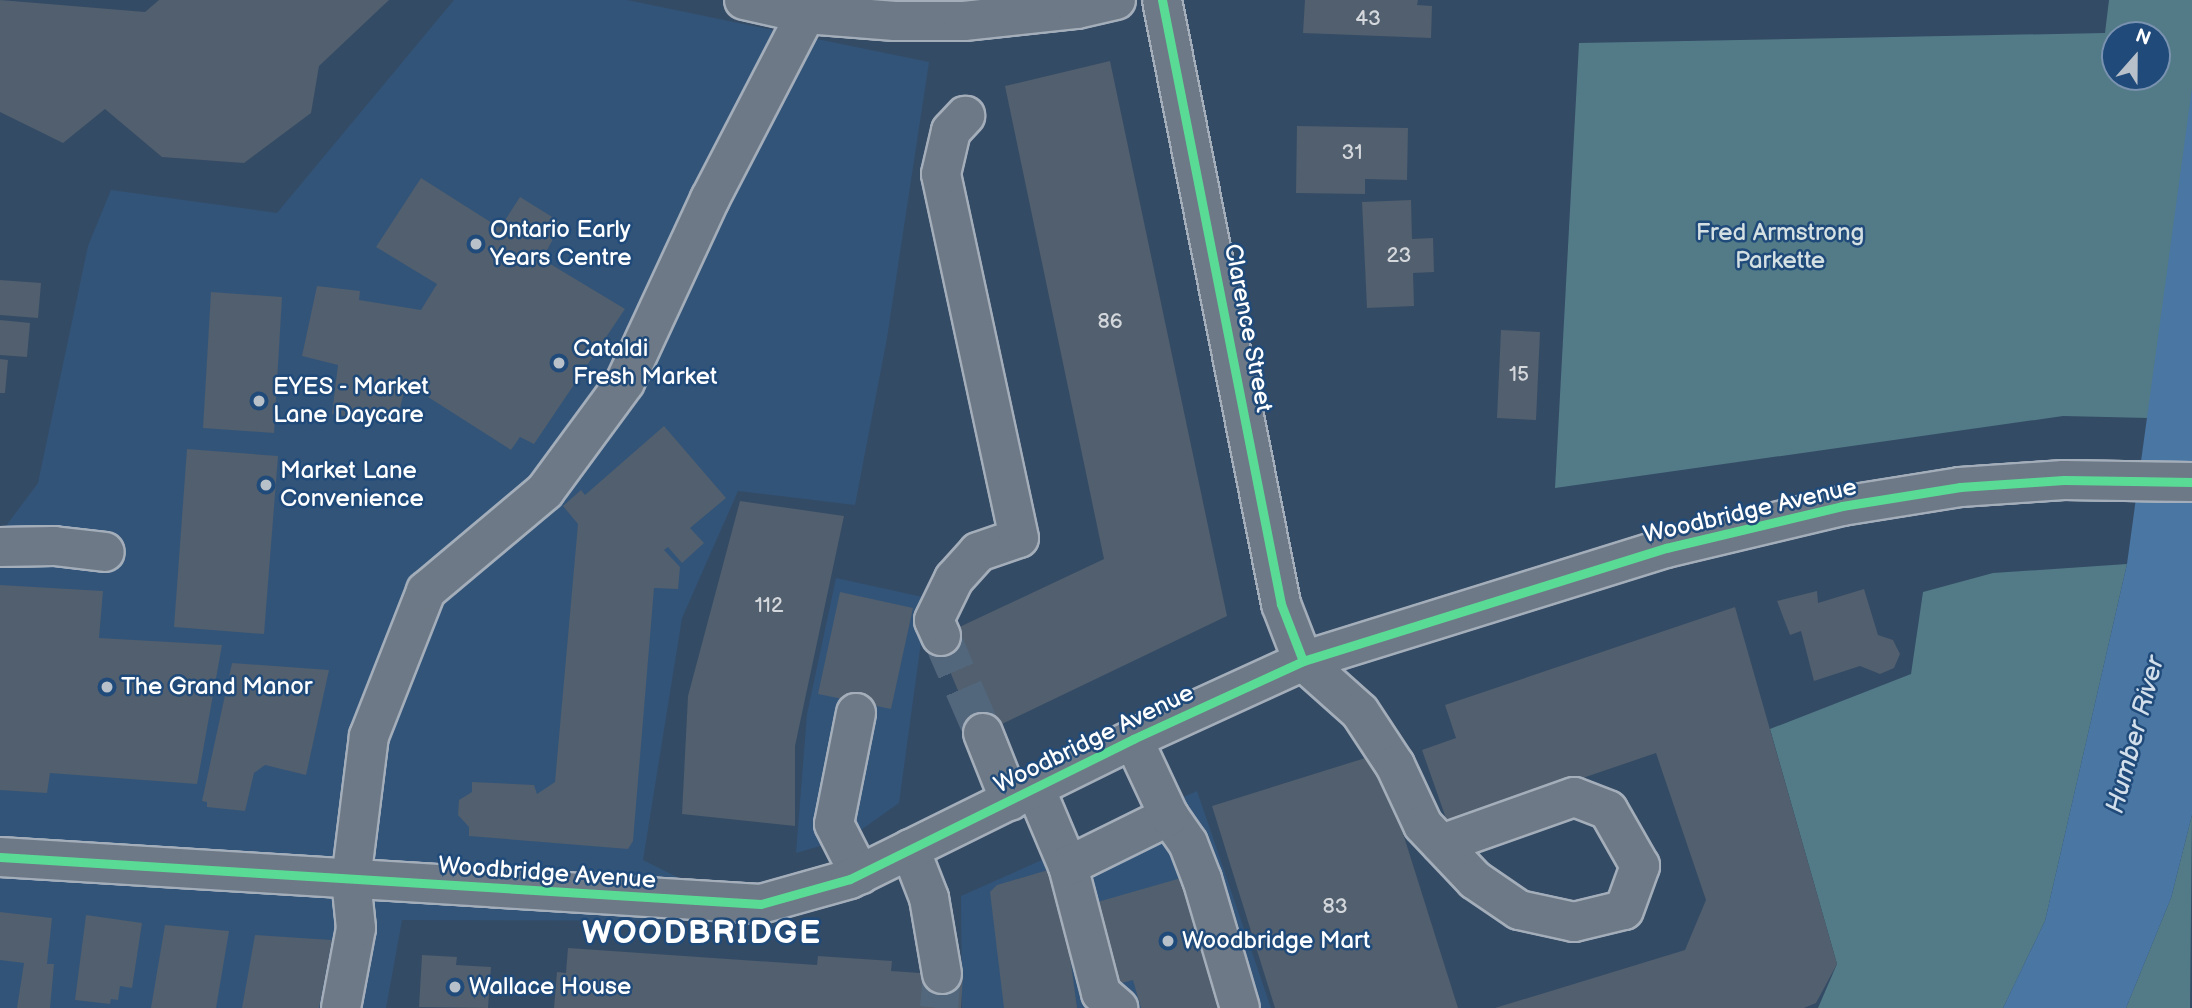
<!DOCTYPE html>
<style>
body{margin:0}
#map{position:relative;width:2192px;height:1008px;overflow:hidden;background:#344b65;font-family:"Balsamiq Sans",sans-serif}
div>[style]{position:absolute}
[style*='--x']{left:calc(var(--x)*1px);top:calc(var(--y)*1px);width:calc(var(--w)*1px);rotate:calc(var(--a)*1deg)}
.built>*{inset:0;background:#325479}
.green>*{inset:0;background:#527b87}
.water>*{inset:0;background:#4a76a3}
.building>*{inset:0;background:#515f6e}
.minor-tunnel>*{height:38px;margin-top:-19px;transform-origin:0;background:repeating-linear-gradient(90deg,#52667c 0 38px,transparent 0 57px)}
.roads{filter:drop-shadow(2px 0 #a4aeba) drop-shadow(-2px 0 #a4aeba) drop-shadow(0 2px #a4aeba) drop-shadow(0 -2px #a4aeba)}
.minor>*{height:38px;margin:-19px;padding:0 19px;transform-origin:19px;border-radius:19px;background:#6d7986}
.cycleway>*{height:9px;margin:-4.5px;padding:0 4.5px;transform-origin:4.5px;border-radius:4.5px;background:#5adb95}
.dots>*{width:19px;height:19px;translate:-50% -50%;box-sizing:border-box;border:4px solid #1f4a7a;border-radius:50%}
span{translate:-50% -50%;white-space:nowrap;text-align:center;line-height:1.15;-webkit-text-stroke:5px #1f4a7a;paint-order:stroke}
.number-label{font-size:21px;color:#d4d7db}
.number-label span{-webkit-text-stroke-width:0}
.poi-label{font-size:24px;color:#fff}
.left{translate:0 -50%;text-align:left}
.park-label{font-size:24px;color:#d5e0e2}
.street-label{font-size:24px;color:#fff}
.water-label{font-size:26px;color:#d2deea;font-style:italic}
.district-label{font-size:32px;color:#fff;font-weight:700;letter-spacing:2px}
.north{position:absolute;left:2101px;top:21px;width:70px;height:70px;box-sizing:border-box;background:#1f4a7a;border:2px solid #7992af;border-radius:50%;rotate:21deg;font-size:19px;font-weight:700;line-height:28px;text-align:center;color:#fff}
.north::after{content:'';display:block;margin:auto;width:24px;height:32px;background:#b8c0c9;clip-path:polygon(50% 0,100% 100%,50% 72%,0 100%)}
</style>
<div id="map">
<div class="built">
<div style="clip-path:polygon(454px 0,627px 0,929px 62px,887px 338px,855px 505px,738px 491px,682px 618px,643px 860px,765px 921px,402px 920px,386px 1008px,0 1008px,0 534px,38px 483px,88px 246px,111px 190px,277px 213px)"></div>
<div style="clip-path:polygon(836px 578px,927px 598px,899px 803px,851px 837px,796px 853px,807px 714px)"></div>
<div style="clip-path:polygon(1197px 791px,1271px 1008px,962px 1008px,961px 896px)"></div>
</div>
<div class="green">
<div style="clip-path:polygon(evenodd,2109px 0,2192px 0,2192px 419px,2063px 416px,1555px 488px,1579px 43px,2105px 33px,2109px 0,2115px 35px,2157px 35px,2157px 77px,2115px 77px,2115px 35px)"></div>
<div style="clip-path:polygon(2127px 564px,2045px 921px,2003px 1008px,1818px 1008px,1837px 964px,1770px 729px,1911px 674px,1923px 592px,1993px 573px)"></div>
<div style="clip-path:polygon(2192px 815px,2190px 1008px,2126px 1008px,2171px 898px)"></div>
</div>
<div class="water">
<div style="clip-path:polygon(2192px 88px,2192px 815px,2171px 898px,2126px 1008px,2003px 1008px,2045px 921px,2127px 564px)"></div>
</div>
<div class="building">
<div style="clip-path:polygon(0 0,145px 12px,159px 0,389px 0,319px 66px,311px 113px,244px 163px,162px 157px,105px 109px,63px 143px,0 112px)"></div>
<div style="clip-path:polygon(1305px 0,1418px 0,1417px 5px,1432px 6px,1431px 38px,1303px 33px)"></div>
<div style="clip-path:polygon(1110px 61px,1227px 616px,977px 736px,936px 638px,1104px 559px,1005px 86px)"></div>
<div style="clip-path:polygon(1297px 126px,1408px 128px,1407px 180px,1365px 179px,1365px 194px,1296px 193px)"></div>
<div style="clip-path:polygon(421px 178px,500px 228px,520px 197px,562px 223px,542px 259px,625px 309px,534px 444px,520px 437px,511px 450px,406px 383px,396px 425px,332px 414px,338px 365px,302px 356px,317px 286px,360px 291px,359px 300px,421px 310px,437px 284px,376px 247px)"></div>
<div style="clip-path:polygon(1411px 200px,1412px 239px,1433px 238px,1434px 272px,1413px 273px,1414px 306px,1367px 308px,1362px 202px)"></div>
<div style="clip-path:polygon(0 280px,41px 283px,38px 318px,0 315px)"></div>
<div style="clip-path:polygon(211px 292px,282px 297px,274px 433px,203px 428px)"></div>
<div style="clip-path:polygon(0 320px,30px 323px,27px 357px,0 355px)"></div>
<div style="clip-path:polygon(1501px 330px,1540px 332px,1536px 420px,1497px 418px)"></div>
<div style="clip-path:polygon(0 359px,8px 360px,5px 393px,0 393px)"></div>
<div style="clip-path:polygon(664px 426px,726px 498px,690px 528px,704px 543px,682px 563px,668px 547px,664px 550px,680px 567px,678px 589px,654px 588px,633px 841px,628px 849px,469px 836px,469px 827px,458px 815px,459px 800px,472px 792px,472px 782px,534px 785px,537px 794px,555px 782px,578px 524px,563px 506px,581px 490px,585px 495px)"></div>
<div style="clip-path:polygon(187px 449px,278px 456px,264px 634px,174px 627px)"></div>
<div style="clip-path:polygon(740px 501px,844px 516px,795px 746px,795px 826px,682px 814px,688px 696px)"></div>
<div style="clip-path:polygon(0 585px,103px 591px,99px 638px,222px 645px,197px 784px,50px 773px,47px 793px,0 790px)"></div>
<div style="clip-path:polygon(1864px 589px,1878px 635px,1893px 640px,1900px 654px,1894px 668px,1880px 674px,1860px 666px,1814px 681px,1801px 631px,1790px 635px,1777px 601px,1817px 591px,1818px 603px)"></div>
<div style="clip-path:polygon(840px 592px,913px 608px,891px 709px,818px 694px)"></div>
<div style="clip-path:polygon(1735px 607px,1837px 964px,1816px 1003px,1804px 1008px,1495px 1008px,1685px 950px,1706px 900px,1656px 753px,1448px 824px,1422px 750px,1456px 738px,1445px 705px)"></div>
<div style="clip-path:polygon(232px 663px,329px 670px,306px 775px,265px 765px,254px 773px,245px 811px,207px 807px,207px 802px,202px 801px)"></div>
<div style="clip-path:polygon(1378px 754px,1458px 1008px,1275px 1008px,1212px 806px)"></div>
<div style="clip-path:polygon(1058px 867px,1077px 1008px,1004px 1008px,990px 892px,997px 885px)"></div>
<div style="clip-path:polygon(1195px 874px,1233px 1008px,1141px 1008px,1133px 980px,1110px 986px,1087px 905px)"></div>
<div style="clip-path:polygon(0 912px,52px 918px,47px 964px,54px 964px,50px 1008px,17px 1008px,24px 963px,0 960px)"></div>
<div style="clip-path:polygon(86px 915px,142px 923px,132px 988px,120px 986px,118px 1000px,111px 999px,110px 1004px,75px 1000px)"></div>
<div style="clip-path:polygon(165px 925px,229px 931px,216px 1008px,151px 1008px)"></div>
<div style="clip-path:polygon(255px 935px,332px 940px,319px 1008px,242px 1008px)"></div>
<div style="clip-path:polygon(568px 948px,817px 965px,818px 956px,892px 961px,891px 971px,963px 976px,961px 1008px,554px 1008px,557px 972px,566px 973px)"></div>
<div style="clip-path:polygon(422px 955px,457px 957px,456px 965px,491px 967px,488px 1008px,419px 1007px)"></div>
</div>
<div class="minor-tunnel">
<div style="--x:941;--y:636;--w:106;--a:66.6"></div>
<div style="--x:939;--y:1008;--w:34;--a:-85"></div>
</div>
<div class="roads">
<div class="minor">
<div style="--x:744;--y:0;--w:64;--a:12.7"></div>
<div style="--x:806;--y:14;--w:89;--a:4.5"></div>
<div style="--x:895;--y:21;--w:69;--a:0"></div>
<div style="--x:964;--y:21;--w:114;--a:-6.1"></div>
<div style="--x:1077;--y:9;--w:40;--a:-13"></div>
<div style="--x:1162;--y:0;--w:616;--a:78.85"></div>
<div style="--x:1281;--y:604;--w:61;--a:68.9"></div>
<div style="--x:1303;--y:661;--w:76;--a:41.8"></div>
<div style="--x:1360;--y:712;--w:64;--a:56.6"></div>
<div style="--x:1395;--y:765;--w:66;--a:65"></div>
<div style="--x:1423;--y:825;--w:76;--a:46.6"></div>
<div style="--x:1475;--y:880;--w:53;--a:34.3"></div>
<div style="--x:1519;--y:910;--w:56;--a:12.3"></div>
<div style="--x:1574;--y:922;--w:51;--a:-13.5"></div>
<div style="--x:1624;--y:910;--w:47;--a:-70"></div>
<div style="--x:1640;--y:866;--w:64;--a:-119.7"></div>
<div style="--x:1608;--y:810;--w:36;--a:-159"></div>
<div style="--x:1574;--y:797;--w:141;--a:160.5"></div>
<div style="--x:0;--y:547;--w:54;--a:-1.1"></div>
<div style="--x:54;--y:546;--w:51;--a:6.7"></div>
<div style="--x:941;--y:636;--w:17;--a:-114"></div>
<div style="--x:934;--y:620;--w:46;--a:-64"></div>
<div style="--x:954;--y:579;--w:36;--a:-48"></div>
<div style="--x:978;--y:552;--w:43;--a:-18.9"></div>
<div style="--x:1019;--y:538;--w:372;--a:-102.1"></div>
<div style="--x:941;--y:174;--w:44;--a:-76.9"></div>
<div style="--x:951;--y:131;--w:21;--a:-47"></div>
<div style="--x:856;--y:713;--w:113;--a:101.2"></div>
<div style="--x:834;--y:824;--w:57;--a:63"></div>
<div style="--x:983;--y:733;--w:73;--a:68.3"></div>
<div style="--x:1035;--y:788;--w:85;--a:67.1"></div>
<div style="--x:1068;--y:866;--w:131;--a:75.4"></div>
<div style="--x:1101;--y:993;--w:23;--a:41"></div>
<div style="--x:1169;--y:816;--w:33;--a:55"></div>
<div style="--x:1188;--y:843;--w:39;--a:69"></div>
<div style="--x:1202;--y:879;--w:134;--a:73.6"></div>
<div style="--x:910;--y:849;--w:53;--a:68.8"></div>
<div style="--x:929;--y:898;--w:77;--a:80.3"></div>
<div style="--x:0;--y:857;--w:762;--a:3.53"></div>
<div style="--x:761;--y:904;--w:92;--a:-15.7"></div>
<div style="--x:850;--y:879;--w:316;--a:-26.3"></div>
<div style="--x:1133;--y:739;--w:187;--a:-24.6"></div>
<div style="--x:1303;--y:661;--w:380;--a:-17.3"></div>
<div style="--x:1666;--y:548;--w:181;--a:-13.4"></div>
<div style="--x:1842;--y:506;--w:120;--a:-9.1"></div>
<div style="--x:1960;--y:487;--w:104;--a:-3.9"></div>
<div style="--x:2064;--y:480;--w:128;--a:0.9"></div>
<div style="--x:1068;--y:866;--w:113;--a:-26.3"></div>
<div style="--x:1169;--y:816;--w:85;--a:-115.1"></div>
<div style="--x:341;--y:1008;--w:81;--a:-79.4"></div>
<div style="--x:356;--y:928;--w:48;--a:-95.9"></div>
<div style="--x:351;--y:880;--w:145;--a:-82.9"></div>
<div style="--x:369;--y:736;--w:156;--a:-68.5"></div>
<div style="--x:426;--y:591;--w:155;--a:-40"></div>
<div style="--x:545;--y:491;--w:135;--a:-53.7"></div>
<div style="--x:625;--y:382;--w:202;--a:-65.1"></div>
<div style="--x:710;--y:199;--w:208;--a:-62.6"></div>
</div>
</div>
<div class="cycleway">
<div style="--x:1162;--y:0;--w:616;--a:78.85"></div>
<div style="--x:1281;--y:604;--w:61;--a:68.9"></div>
<div style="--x:0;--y:857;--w:762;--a:3.53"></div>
<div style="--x:761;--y:904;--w:92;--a:-15.7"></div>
<div style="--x:850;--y:879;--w:316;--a:-26.3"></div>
<div style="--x:1133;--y:739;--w:187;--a:-24.6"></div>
<div style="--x:1303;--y:661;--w:380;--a:-17.3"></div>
<div style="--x:1666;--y:548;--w:181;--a:-13.4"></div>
<div style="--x:1842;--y:506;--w:120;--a:-9.1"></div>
<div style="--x:1960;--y:487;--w:104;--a:-3.9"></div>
<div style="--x:2064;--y:480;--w:128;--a:0.9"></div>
</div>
<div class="dots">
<div style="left:476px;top:244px;background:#b8c0c9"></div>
<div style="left:559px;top:363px;background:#b8c0c9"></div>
<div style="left:259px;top:401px;background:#b8c0c9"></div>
<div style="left:266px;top:485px;background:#b8c0c9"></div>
<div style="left:107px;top:687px;background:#b8c0c9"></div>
<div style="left:1168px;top:941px;background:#b8c0c9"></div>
<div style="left:455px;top:987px;background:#b8c0c9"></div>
</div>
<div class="number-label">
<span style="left:1368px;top:19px">43</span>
<span style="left:1352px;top:153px">31</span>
<span style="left:1399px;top:256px">23</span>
<span style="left:1110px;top:322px">86</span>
<span style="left:1519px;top:375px">15</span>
<span style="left:769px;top:606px">112</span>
<span style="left:1335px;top:907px">83</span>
</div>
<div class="poi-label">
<span class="left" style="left:490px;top:244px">Ontario Early<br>Years Centre</span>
<span class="left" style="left:573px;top:363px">Cataldi<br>Fresh Market</span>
<span class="left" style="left:273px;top:401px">EYES - Market<br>Lane Daycare</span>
<span class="left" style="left:280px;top:485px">Market Lane<br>Convenience</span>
<span class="left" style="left:121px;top:687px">The Grand Manor</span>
<span class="left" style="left:1182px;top:941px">Woodbridge Mart</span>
<span class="left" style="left:469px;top:987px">Wallace House</span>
</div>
<div class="park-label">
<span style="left:1780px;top:247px">Fred Armstrong<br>Parkette</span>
</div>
<div class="street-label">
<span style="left:1248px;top:328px;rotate:79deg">Clarence Street</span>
<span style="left:1750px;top:511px;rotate:-13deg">Woodbridge Avenue</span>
<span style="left:1094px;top:739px;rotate:-26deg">Woodbridge Avenue</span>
<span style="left:547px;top:873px;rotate:4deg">Woodbridge Avenue</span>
</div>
<div class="water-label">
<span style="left:2136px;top:735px;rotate:-75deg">Humber River</span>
</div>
<div class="district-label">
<span style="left:702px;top:934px">WOODBRIDGE</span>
</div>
<div class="north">N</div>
</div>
